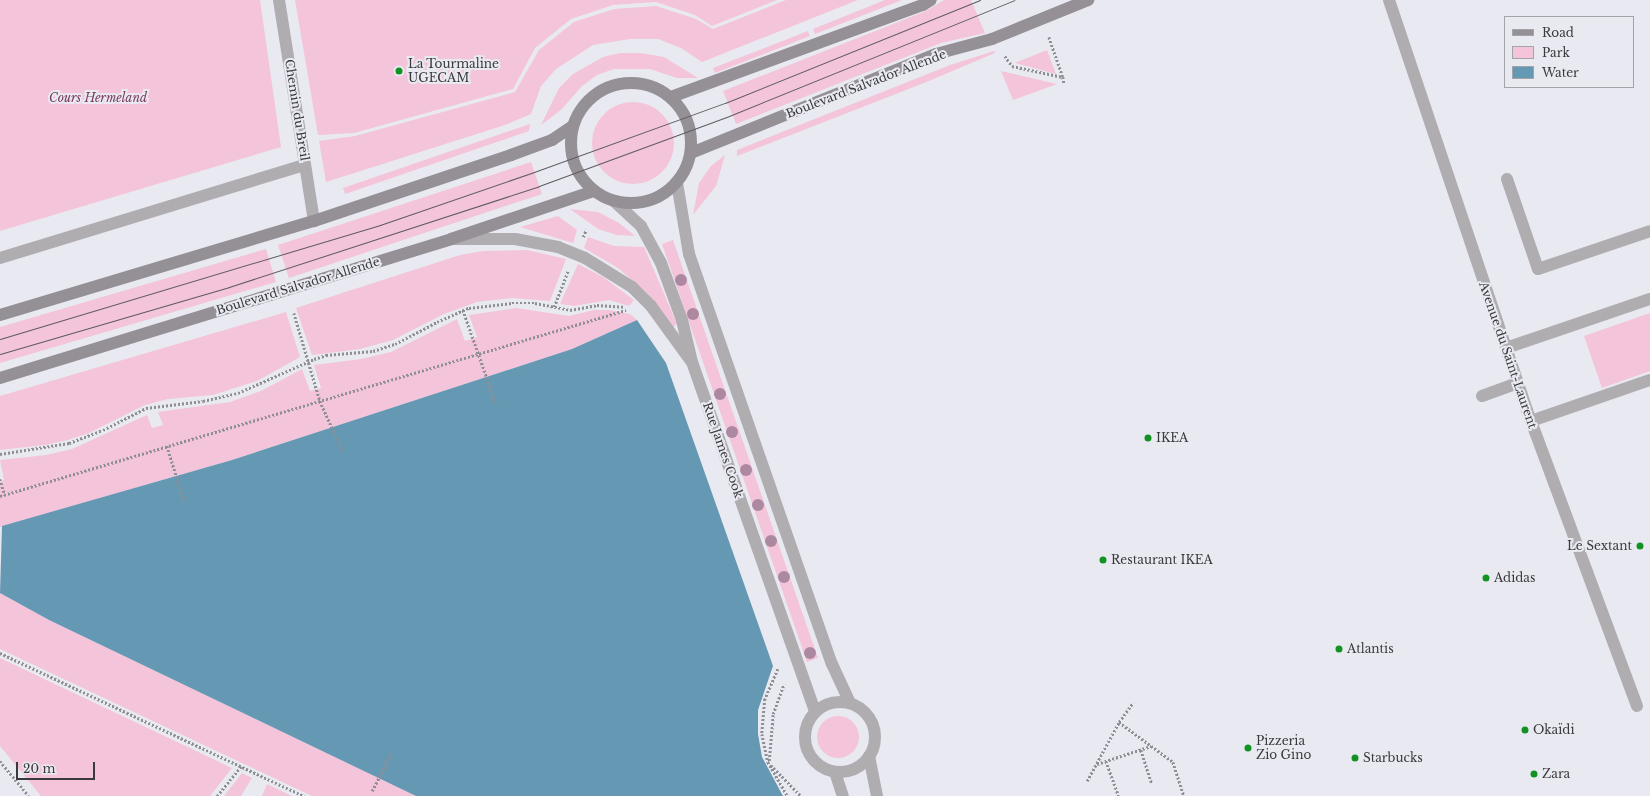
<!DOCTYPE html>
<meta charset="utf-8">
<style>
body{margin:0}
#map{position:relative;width:1650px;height:796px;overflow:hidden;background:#e9e9f2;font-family:"Libre Baskerville",serif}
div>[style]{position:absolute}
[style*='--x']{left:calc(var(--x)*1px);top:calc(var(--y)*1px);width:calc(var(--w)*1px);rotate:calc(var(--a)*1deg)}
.green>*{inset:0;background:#f4c4da}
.round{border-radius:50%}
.water>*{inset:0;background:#6598b2}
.path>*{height:2.5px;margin-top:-1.25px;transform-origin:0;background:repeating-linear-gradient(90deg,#8e8e95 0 2px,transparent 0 4px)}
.lane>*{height:12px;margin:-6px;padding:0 6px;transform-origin:6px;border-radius:6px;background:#b0adb1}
.street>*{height:12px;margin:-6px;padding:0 6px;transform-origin:6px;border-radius:6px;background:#b0adb1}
.street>.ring{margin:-6px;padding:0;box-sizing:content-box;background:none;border:12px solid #b0adb1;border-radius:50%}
.secondary>*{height:12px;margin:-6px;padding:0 6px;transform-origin:6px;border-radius:6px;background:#949095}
.secondary>.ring{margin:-6px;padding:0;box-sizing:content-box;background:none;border:12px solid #949095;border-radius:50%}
.tram>*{height:1px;margin:-0.5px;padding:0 0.5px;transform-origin:0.5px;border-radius:0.5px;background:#5b5b60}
.trees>*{width:12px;height:12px;margin:-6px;border-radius:50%;background:#ac89a0}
.dots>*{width:11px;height:11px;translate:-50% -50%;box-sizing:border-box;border:2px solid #e9e9f2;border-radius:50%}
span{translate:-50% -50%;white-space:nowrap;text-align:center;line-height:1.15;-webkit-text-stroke:4px #e9e9f2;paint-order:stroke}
.poi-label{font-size:12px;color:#3a3a3e}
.left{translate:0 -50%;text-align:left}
.right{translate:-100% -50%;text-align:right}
.street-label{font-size:12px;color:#3a3a3e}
.park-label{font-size:12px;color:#7a3b5c;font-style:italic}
.legend{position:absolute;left:1504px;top:16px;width:130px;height:72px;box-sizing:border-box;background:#e9e9f2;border:1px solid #a3a3aa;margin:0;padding:5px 7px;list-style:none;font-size:12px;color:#3a3a3e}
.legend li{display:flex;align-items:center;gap:8px;height:20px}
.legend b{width:20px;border:1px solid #a3a3aa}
.scale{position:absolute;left:16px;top:762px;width:79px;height:18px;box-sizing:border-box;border:2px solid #3a3a3e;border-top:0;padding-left:5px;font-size:12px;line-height:14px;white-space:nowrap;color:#3a3a3e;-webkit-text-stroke:3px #e9e9f2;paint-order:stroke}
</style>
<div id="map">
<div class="green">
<div style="clip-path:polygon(0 0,260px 0,281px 147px,0 231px)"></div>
<div style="clip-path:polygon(295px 0,777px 0,712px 26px,695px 15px,656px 2px,613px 5px,571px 19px,535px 48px,513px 89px,354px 133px,318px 135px)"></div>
<div style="clip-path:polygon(786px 0,858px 0,702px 62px,681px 48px,658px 39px,630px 39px,593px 45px,556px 69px,541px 86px,531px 114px,505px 125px,326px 182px,319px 141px,355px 136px,515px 92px,539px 50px,574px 22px,614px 9px,656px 6px,696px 19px,713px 29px)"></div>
<div style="clip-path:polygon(885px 0,902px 0,815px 34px,813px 29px)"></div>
<div style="clip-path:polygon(944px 0,971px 0,985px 33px,941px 43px,736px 124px,723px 91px,926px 11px)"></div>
<div style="clip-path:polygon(808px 31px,810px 36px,715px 73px,713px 68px)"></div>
<div style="clip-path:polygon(1047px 50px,1056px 74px,1015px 63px)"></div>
<div style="clip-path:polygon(994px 51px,995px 53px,924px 83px,737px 156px,737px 150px,950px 65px)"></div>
<div style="clip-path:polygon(620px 53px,640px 53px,664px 57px,698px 78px,677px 78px,650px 69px,614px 69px,597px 75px,582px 86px,562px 109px,541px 125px,559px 88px,573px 74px,603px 57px)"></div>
<div style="clip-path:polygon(1001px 71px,1057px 84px,1013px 100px)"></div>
<div class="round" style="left:592px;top:102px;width:82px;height:82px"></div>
<div style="clip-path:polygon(530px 124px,529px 131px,345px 194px,343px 188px)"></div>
<div style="clip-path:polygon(725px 155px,716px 186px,693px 215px,699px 183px,711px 166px)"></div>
<div style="clip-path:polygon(531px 162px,542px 194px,289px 278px,278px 245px)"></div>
<div style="clip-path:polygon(570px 209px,598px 212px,619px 223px,635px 236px,617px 235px,598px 229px)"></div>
<div style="clip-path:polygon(558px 216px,577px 230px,573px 243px,520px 227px)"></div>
<div style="clip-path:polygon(588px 237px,614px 246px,644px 247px,677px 324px,673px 327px,647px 293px,618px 268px,584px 248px)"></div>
<div style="clip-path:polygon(673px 240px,818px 658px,807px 662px,662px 244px)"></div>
<div style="clip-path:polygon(266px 249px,276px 282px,0 363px,0 327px)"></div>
<div style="clip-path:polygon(527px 250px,566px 259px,550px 301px,512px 298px,477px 302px,444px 314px,393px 340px,360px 349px,312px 355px,296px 308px,460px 255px,483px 251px)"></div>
<div style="clip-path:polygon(578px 264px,603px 277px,634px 300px,629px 306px,609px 300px,574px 306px,560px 304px)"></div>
<div style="clip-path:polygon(516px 308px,569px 316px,594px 310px,610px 310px,630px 314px,637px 320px,572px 349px,232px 460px,0 527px,0 482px,4px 480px,0 460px,46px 455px,72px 449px,147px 415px,152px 428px,163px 425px,158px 412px,230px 402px,261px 391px,302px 369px,310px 391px,321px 388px,314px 365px,361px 359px,391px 352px,457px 319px,465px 341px,477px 337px,469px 315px)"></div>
<div style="clip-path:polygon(286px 312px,300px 357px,257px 381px,213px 395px,168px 399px,145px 405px,89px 433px,68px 440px,45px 445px,0 450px,0 396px)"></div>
<div style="clip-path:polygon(1650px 313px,1650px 371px,1602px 388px,1584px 336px)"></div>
<div style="clip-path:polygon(0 593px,49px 620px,416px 796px,312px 796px,0 649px)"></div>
<div style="clip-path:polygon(0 658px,232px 768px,210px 796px,41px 796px,0 746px)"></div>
<div class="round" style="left:817px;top:716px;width:42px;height:42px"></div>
<div style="clip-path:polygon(242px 773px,252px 778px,241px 796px,224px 796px)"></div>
<div style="clip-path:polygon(267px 784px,292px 796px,262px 796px)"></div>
</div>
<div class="water">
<div style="clip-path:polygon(637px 320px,666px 363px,773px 666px,758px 710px,758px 734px,762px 757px,783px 796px,416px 796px,49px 620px,0 593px,2px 526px,232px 460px,572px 349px)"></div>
</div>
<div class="path">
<div style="--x:1049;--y:37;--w:42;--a:70.7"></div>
<div style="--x:1005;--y:56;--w:12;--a:55"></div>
<div style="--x:1012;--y:66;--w:52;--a:12.2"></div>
<div style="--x:1063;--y:77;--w:6;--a:81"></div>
<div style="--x:583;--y:237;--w:8;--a:-67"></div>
<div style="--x:554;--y:307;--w:39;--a:-69"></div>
<div style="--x:463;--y:310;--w:99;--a:70.5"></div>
<div style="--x:294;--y:313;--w:92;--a:73.5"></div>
<div style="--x:320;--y:401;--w:56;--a:65.7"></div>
<div style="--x:167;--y:446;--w:57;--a:72.5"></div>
<div style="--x:0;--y:454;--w:70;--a:-9.1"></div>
<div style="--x:69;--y:443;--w:36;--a:-21"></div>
<div style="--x:103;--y:430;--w:48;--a:-27.1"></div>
<div style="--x:146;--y:408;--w:57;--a:-7"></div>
<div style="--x:203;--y:401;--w:36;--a:-13"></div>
<div style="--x:238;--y:393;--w:83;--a:-24.1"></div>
<div style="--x:314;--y:359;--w:13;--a:-18"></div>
<div style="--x:326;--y:355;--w:47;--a:-4.9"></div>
<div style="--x:373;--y:351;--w:23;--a:-18"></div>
<div style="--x:395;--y:344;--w:47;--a:-27.6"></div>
<div style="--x:437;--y:322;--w:35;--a:-24"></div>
<div style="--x:469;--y:308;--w:43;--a:-6.6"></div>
<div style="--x:512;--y:303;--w:23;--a:0"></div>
<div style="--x:535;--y:303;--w:36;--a:11"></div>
<div style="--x:570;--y:310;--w:27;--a:-10"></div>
<div style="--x:597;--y:305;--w:26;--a:4"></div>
<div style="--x:0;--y:479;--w:17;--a:73"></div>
<div style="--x:0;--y:496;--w:653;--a:-16.55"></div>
<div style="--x:0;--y:653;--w:336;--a:25.2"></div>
<div style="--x:778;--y:669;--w:33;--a:113"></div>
<div style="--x:765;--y:699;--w:35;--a:95"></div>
<div style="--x:762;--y:734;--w:29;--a:78"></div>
<div style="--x:768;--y:762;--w:39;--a:60"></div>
<div style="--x:1119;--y:722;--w:67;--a:36.5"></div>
<div style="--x:1173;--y:762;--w:36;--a:72"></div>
<div style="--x:1141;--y:750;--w:35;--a:72"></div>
<div style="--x:0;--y:761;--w:45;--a:50.4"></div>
<div style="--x:769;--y:761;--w:47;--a:-85.1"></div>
<div style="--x:773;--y:714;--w:32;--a:-70"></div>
<div style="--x:1106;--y:761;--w:37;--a:70"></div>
<div style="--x:1097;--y:764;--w:57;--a:-18.4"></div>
<div style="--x:771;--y:765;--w:43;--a:45.9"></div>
<div style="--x:1087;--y:781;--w:67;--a:-61.5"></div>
<div style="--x:1119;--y:722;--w:24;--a:-54"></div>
<div style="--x:372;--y:791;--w:42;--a:-62.8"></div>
<div style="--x:217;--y:796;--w:38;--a:-51"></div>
</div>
<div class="lane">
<div style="--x:1507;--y:179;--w:95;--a:71"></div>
<div style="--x:1538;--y:269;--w:118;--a:-18.7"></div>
<div style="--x:452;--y:239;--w:63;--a:0"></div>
<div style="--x:515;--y:239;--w:44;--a:10.5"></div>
<div style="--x:558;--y:247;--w:29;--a:22"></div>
<div style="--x:585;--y:258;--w:55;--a:31.7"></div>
<div style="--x:632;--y:287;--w:27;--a:45"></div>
<div style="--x:651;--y:306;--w:68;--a:54"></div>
<div style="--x:1482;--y:396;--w:38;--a:-20"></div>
</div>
<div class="street">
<div style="--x:279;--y:0;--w:224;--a:81"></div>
<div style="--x:1389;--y:0;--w:444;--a:71.4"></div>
<div style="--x:1531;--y:421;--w:304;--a:69.6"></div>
<div style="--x:677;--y:183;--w:72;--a:80.4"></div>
<div style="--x:689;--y:254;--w:434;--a:70.8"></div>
<div style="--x:832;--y:664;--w:43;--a:65.2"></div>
<div style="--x:614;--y:201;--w:37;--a:43"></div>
<div style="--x:641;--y:226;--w:42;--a:61.6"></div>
<div style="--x:661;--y:263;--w:61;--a:69.8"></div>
<div style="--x:682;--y:320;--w:43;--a:76.6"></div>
<div style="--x:692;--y:362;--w:370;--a:70.6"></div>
<div style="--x:0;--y:258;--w:319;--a:-17"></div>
<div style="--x:1506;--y:348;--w:152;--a:-18.8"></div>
<div style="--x:1531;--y:421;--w:126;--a:-19"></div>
<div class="ring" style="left:805px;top:702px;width:58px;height:58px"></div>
<div style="--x:869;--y:756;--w:41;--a:78.7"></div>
<div style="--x:835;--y:772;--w:25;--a:72"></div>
</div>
<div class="secondary">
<div class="ring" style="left:571px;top:83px;width:108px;height:108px"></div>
<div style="--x:671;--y:97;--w:268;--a:-20.1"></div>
<div style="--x:923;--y:5;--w:9;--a:-32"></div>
<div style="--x:691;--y:153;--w:264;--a:-22"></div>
<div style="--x:936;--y:54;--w:58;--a:-15"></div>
<div style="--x:992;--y:39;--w:104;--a:-22.1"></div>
<div style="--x:0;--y:315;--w:328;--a:-16.7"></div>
<div style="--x:314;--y:221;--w:208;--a:-18.5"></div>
<div style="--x:511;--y:155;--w:44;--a:-20.1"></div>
<div style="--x:552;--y:140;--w:25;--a:-34"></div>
<div style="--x:0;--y:378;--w:472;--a:-17.1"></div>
<div style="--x:451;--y:239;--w:151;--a:-18.6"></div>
</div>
<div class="tram">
<div style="--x:0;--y:339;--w:397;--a:-16.7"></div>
<div style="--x:380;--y:225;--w:163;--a:-19"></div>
<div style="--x:534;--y:172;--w:203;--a:-19.9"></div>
<div style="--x:725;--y:103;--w:275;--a:-22"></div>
<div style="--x:0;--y:354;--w:239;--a:-16.3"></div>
<div style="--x:229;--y:287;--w:326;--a:-18"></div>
<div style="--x:539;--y:186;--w:202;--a:-20.2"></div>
<div style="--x:729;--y:116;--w:308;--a:-22.1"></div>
</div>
<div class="trees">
<div style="left:681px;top:280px"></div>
<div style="left:693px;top:314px"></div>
<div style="left:720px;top:394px"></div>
<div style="left:732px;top:432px"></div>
<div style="left:746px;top:470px"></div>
<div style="left:758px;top:505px"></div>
<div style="left:771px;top:541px"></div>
<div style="left:784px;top:577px"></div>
<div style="left:810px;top:653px"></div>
</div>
<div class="dots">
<div style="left:399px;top:71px;background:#129222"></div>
<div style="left:1148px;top:438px;background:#129222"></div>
<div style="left:1640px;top:546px;background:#129222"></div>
<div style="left:1103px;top:560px;background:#129222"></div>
<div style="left:1486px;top:578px;background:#129222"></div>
<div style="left:1339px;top:649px;background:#129222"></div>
<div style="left:1525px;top:730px;background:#129222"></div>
<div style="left:1248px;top:748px;background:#129222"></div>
<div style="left:1355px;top:758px;background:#129222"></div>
<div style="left:1534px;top:774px;background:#129222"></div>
</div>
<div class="poi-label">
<span class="left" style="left:408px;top:71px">La Tourmaline<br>UGECAM</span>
<span class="left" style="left:1156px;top:438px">IKEA</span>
<span class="right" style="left:1632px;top:546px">Le Sextant</span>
<span class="left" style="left:1111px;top:560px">Restaurant IKEA</span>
<span class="left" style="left:1494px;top:578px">Adidas</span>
<span class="left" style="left:1347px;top:649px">Atlantis</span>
<span class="left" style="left:1533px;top:730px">Okaïdi</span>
<span class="left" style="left:1256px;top:748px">Pizzeria<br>Zio Gino</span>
<span class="left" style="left:1363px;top:758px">Starbucks</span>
<span class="left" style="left:1542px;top:774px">Zara</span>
</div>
<div class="street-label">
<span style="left:866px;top:84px;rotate:-21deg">Boulevard Salvador Allende</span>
<span style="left:297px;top:110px;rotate:81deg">Chemin du Breil</span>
<span style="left:298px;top:286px;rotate:-17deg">Boulevard Salvador Allende</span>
<span style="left:1508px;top:355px;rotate:71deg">Avenue du Saint-Laurent</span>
<span style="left:723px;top:450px;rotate:71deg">Rue James Cook</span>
</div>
<div class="park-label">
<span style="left:98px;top:98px">Cours Hermeland</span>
</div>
<ul class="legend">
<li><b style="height:5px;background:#949095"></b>Road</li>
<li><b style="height:11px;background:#f4c4da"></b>Park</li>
<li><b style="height:11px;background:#6598b2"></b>Water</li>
</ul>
<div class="scale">20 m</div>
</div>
